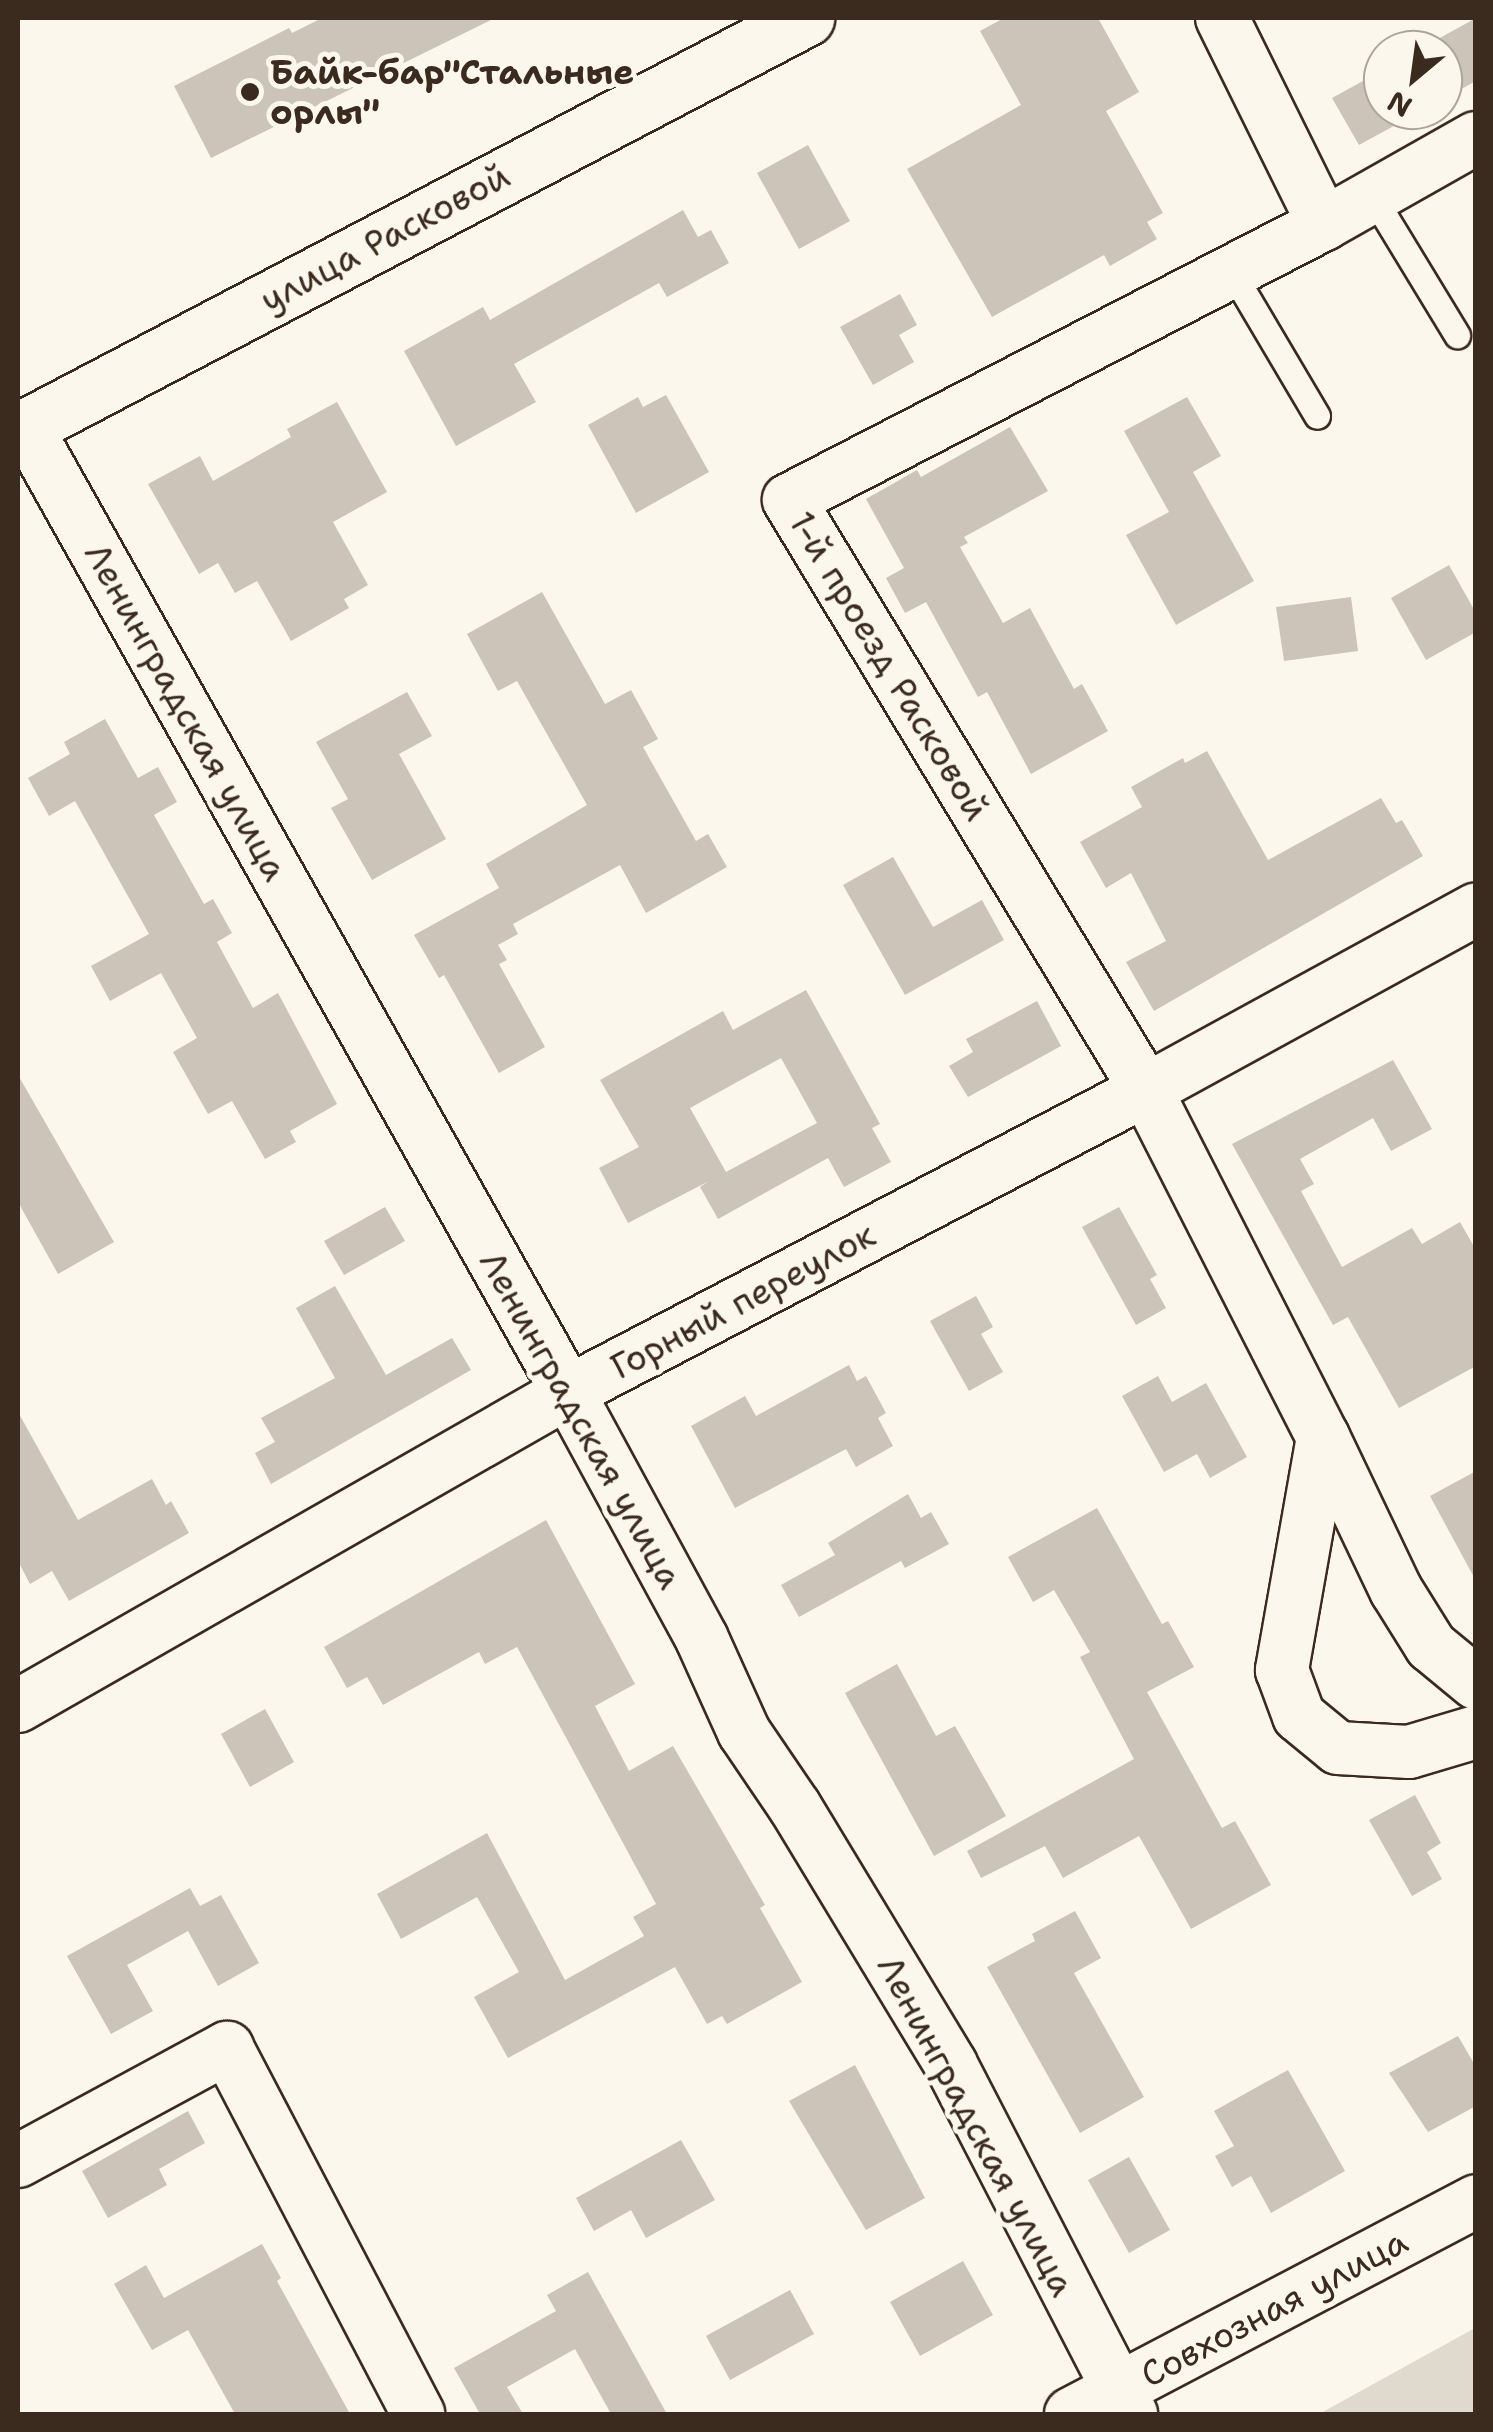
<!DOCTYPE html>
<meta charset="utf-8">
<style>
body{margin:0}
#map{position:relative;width:1493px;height:2432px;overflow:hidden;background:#fbf7ec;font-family:"Shantell Sans",sans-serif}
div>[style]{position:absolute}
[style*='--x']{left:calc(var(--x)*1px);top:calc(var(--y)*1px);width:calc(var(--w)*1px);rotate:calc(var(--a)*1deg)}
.green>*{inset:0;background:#dfd9ce}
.building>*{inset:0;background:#ccc4b9}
.roads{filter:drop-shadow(2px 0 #3b2a1e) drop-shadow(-2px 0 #3b2a1e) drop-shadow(0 2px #3b2a1e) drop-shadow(0 -2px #3b2a1e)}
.service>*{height:25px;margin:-12.5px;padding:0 12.5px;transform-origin:12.5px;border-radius:12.5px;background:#fbf7ec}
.minor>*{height:52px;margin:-26px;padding:0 26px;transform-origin:26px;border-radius:26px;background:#fbf7ec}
.tertiary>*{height:55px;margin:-27.5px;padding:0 27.5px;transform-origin:27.5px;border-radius:27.5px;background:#fbf7ec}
.dots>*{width:28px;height:28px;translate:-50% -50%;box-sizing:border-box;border:5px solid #fbf7ec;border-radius:50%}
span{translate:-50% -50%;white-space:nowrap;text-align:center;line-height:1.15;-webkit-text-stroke:10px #fbf7ec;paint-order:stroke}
.poi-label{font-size:35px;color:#3b2a1e;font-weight:700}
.left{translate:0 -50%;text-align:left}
.street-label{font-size:35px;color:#3b2a1e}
.frame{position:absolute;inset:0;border:20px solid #3b2a1e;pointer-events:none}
.north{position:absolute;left:1363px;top:30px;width:100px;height:100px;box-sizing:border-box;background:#fbf7ec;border:2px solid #aea59a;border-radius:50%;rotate:209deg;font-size:28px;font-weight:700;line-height:40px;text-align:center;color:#3b2a1e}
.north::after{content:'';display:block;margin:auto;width:35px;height:45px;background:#3b2a1e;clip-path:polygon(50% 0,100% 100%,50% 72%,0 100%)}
</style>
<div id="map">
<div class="green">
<div style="clip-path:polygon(1475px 2328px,1475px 2414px,1319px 2414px)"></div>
</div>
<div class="building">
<div style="clip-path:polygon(322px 18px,495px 18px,211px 158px,174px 86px,289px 28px,292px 33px)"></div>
<div style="clip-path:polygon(1004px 18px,1098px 18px,1139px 92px,1106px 111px,1163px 213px,1147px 222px,1157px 239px,1110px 266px,1104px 255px,992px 317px,907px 169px,1021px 105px,980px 31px)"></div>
<div style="clip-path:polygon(1476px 18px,1476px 81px,1443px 99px,1443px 50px,1418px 50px)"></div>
<div style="clip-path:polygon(1383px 70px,1383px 110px,1423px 110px,1359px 145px,1332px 98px)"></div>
<div style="clip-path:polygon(808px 145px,850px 221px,799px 249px,757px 173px)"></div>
<div style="clip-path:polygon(683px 210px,698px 237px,711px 230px,729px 263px,667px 297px,659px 283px,514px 364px,536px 402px,456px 446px,404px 351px,483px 307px,490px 320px)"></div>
<div style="clip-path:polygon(900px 294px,917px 325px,899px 335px,914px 362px,873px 385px,840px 327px)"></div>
<div style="clip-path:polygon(666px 395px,709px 472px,636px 513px,588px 425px,638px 397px,643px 407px)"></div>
<div style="clip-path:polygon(1187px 397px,1221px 456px,1193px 472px,1254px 581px,1176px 625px,1126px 535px,1169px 512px,1124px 431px)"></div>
<div style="clip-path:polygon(337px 402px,387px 492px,333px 522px,368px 585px,344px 599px,349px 608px,291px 641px,257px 581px,235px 593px,218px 563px,199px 574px,148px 484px,200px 456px,213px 481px,291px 437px,287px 429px)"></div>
<div style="clip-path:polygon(1010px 427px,1048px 491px,964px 537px,968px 543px,960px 547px,1003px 623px,1030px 608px,1074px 689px,1082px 684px,1108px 731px,1031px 774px,987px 692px,978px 697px,926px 602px,905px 613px,886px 578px,904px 568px,866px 499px,917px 470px,921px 477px)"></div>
<div style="clip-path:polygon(1449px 565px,1476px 613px,1476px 632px,1426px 660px,1391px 598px)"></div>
<div style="clip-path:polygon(542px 592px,605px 704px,631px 690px,658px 739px,643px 747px,696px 841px,708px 834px,727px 867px,646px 913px,620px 865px,513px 924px,518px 934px,498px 945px,507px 960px,499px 964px,545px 1047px,499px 1073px,444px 975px,439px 978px,414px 935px,499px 888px,486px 864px,587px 805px,517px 681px,498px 691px,467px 634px)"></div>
<div style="clip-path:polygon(1351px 597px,1358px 651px,1284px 661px,1276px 607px)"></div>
<div style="clip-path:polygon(407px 692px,432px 736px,399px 754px,446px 839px,372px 880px,331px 808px,348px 799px,316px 742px)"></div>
<div style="clip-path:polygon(105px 719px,138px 778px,158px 767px,177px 802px,154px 815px,204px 904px,213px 899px,232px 933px,217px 942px,253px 1008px,278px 993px,337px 1104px,290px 1131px,296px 1142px,265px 1159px,232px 1101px,208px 1114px,173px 1052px,197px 1038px,161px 973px,110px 1001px,91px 966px,149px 934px,75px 801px,49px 816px,28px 778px,70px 754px,64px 742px)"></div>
<div style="clip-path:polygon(1207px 751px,1268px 860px,1381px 798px,1396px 823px,1402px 820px,1423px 856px,1154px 1011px,1126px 962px,1166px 941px,1131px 873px,1106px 888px,1080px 842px,1142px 807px,1131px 787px,1183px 758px,1185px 763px)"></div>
<div style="clip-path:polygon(893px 857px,933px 927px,982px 900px,1004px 940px,905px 995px,843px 885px)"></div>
<div style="clip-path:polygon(evenodd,806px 990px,880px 1124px,872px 1128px,891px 1162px,844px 1187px,828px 1158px,718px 1219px,700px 1187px,709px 1181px,628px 1223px,599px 1168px,639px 1147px,600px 1080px,723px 1011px,733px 1030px,806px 990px,781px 1058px,817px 1123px,726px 1172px,690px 1108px,781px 1058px)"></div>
<div style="clip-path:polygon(1037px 1001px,1061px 1046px,968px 1097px,949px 1066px,973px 1052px,966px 1039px)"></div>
<div style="clip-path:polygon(1393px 1060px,1432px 1129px,1391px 1151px,1373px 1118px,1300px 1159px,1314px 1184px,1301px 1191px,1342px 1267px,1412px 1228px,1422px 1244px,1460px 1222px,1476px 1250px,1476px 1366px,1399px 1408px,1348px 1317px,1333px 1325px,1232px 1144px)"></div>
<div style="clip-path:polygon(18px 1075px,114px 1242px,58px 1274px,18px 1202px)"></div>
<div style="clip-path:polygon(385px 1207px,405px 1241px,344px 1275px,324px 1241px)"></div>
<div style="clip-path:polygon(1119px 1207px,1157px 1275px,1150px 1279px,1166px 1308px,1136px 1325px,1082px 1227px)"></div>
<div style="clip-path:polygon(335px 1286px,386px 1375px,452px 1338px,471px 1370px,271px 1484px,255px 1453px,275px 1442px,261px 1418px,335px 1378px,296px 1308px)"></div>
<div style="clip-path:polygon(976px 1296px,993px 1327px,981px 1334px,1003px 1372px,969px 1391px,930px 1321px)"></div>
<div style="clip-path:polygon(849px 1365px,857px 1381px,866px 1376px,886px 1413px,878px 1418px,893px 1446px,856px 1467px,846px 1449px,735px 1508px,691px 1426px,745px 1396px,756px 1416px)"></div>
<div style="clip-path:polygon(1158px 1376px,1172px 1402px,1206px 1383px,1247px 1457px,1210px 1478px,1197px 1454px,1164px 1472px,1122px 1396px)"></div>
<div style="clip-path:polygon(18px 1412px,78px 1520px,152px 1479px,166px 1505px,171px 1501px,189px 1533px,69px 1601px,52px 1571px,30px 1584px,18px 1561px)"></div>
<div style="clip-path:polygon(1476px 1471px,1476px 1581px,1430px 1496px)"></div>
<div style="clip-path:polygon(908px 1494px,921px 1518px,931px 1512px,949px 1544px,905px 1568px,901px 1561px,799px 1617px,781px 1585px,835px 1555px,828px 1543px)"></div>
<div style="clip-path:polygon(1097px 1508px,1162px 1624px,1168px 1621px,1194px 1667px,1147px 1692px,1222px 1828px,1235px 1821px,1271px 1885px,1191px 1929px,1139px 1836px,1063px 1878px,1045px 1846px,981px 1878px,967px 1851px,1134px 1759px,1080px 1657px,1090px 1652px,1054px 1590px,1033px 1602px,1008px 1557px)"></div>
<div style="clip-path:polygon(546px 1520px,635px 1684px,595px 1706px,629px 1771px,673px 1746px,765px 1905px,760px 1908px,802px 1982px,727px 2024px,722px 2016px,707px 2024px,675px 1967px,508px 2058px,474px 1997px,519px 1972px,477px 1897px,401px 1939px,377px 1894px,487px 1833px,565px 1980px,644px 1936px,633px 1917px,656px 1904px,517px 1647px,485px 1664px,479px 1652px,383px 1705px,367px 1677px,347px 1688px,324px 1647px)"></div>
<div style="clip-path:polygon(897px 1664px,936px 1736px,955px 1726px,1006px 1816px,934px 1856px,845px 1693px)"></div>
<div style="clip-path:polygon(265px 1709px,294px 1762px,250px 1787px,221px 1734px)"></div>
<div style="clip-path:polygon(1415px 1795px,1441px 1843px,1427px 1852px,1442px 1879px,1412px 1896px,1369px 1820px)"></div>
<div style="clip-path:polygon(190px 1888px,200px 1906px,221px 1895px,259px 1963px,218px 1986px,188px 1931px,127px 1965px,153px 2011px,111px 2034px,67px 1956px)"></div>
<div style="clip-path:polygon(1075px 1911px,1101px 1958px,1074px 1973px,1144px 2097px,1080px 2133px,987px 1967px,1035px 1941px,1032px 1934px)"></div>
<div style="clip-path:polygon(1458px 2036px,1476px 2067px,1476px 2106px,1428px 2132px,1389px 2073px)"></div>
<div style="clip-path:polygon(855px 2065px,925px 2198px,866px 2230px,789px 2101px)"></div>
<div style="clip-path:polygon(1288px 2070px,1345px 2171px,1271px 2213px,1251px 2176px,1232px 2187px,1215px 2156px,1234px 2146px,1214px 2111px)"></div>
<div style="clip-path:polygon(188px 2111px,205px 2143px,159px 2169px,167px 2185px,108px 2218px,82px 2171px)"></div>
<div style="clip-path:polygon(681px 2140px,715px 2200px,646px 2238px,631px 2210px,594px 2231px,576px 2198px)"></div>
<div style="clip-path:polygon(1129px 2157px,1170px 2230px,1129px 2253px,1088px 2180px)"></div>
<div style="clip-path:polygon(262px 2244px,281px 2278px,277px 2281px,350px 2414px,235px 2414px,188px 2330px,152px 2350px,114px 2284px,146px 2265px,164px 2298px)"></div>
<div style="clip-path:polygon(963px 2261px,993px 2315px,920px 2356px,890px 2302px)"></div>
<div style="clip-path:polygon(588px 2272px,667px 2414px,611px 2414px,575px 2349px,507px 2387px,523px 2414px,480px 2414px,454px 2368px,556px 2311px,547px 2295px)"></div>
<div style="clip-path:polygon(790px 2290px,814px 2334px,730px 2380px,706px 2336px)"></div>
</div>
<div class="roads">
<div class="service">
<div style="--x:1373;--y:197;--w:162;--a:58.7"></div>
<div style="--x:1232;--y:272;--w:167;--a:59.4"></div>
</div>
<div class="minor">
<div style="--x:1222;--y:18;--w:230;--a:63.7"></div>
<div style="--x:1476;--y:138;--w:175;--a:150.5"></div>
<div style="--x:1324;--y:224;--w:602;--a:152.71"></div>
<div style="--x:789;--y:500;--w:690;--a:58.82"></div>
<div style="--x:1146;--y:1090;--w:390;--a:63"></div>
<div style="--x:1323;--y:1437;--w:237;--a:100"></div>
<div style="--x:1282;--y:1670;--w:49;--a:69.7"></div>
<div style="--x:1299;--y:1716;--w:50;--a:39.4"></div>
<div style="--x:1338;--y:1748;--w:71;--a:3.2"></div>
<div style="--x:1409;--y:1752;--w:70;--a:-16.6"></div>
<div style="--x:26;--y:427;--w:1107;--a:60.68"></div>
<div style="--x:568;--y:1392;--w:281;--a:61.5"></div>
<div style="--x:702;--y:1639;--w:102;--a:65.7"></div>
<div style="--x:744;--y:1732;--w:91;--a:55.8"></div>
<div style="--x:795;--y:1807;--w:301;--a:58.8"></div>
<div style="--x:951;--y:2065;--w:393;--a:62.7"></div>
<div style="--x:1323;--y:1437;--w:170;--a:64.5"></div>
<div style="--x:1396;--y:1590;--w:66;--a:58"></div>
<div style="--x:1431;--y:1646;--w:58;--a:39.4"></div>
<div style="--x:18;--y:1706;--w:633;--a:-29.72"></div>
<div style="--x:568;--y:1392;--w:652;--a:-27.59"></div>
<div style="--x:1146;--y:1090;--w:376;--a:-28.7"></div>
<div style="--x:18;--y:2161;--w:238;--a:-28.4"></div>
<div style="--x:227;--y:2048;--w:413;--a:62.4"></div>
<div style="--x:1071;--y:2414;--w:458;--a:-27.7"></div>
</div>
<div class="tertiary">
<div style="--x:18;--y:431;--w:890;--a:-27.66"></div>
</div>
</div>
<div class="dots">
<div style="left:250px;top:92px;background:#3b2a1e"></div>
</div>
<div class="poi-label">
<span class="left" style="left:270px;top:92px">Байк-бар"Стальные<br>орлы"</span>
</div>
<div class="street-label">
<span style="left:385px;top:238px;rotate:-28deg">улица Расковой</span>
<span style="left:889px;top:666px;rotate:59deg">1-й проезд Расковой</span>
<span style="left:186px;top:712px;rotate:61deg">Ленинградская улица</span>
<span style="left:743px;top:1301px;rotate:-28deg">Горный переулок</span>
<span style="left:581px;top:1420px;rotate:61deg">Ленинградская улица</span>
<span style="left:976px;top:2126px;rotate:62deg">Ленинградская улица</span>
<span style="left:1274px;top:2308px;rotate:-28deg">Совхозная улица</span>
</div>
<div class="frame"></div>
<div class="north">N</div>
</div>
